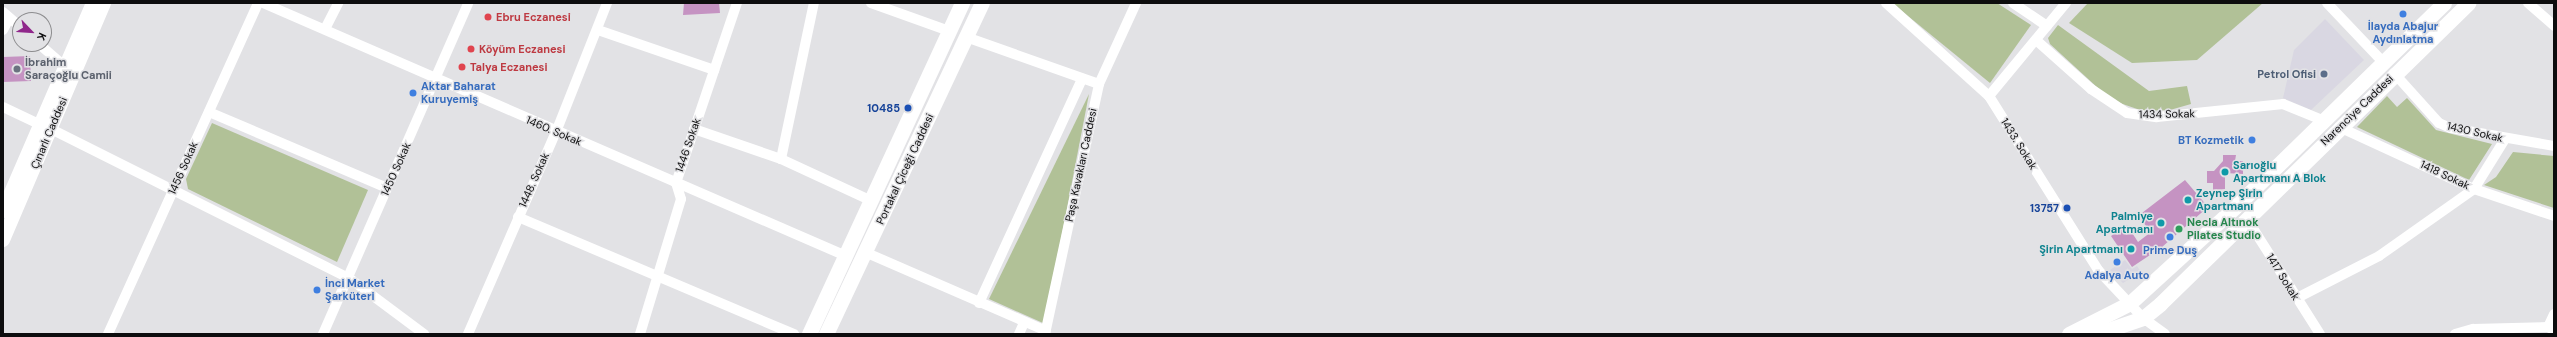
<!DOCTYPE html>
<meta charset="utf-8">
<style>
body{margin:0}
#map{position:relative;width:2557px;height:337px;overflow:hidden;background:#e2e2e5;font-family:"DM Sans",sans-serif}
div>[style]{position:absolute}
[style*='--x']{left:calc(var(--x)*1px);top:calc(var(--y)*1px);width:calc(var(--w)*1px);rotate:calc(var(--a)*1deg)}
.built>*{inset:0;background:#d9d7e2}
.green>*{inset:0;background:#b1c197}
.building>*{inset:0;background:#c593c2}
.street>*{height:10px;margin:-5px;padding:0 5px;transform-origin:5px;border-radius:5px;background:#fff}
.secondary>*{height:14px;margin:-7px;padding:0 7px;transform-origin:7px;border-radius:7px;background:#fff}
.primary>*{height:15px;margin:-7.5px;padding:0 7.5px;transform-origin:7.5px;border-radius:7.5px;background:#fff}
.dots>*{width:11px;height:11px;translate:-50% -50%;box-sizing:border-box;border:2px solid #e2e2e5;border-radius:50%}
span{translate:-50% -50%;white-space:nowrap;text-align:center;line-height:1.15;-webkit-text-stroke:3px #e2e2e5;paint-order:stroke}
.health-label{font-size:11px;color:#be3a42;font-weight:700}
.left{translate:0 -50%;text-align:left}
.shop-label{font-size:11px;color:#366cbe;font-weight:700}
.right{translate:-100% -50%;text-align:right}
.worship-label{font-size:11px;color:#5b616d;font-weight:700}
.service-label{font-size:11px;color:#4e5e75;font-weight:700}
.transit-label{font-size:11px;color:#164399;font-weight:700}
.street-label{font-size:11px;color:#0d0d0e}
.culture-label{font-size:11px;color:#0d838f;font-weight:700}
.leisure-label{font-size:11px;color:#27864d;font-weight:700}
.frame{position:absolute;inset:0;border:4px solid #0d0d0e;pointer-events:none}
.north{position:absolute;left:12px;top:12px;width:40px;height:40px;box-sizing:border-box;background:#e2e2e5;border:1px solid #8d8d8f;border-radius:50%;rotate:115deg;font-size:11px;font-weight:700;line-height:16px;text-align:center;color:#0d0d0e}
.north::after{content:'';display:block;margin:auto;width:14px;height:18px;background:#90278b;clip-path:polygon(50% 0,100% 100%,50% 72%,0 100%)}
</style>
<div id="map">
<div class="built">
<div style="clip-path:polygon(2325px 19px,2364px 60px,2311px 110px,2283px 98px,2294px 50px)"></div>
<div style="clip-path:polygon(2125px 260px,2132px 269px,2137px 266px,2141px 272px,2123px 283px,2110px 270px)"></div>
</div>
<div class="green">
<div style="clip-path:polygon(1892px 3px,1997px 3px,2031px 25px,1990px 83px)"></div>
<div style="clip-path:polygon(2088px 3px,2263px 3px,2197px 60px,2132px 63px,2069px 23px)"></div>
<div style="clip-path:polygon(2058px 25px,2149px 91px,2187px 86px,2191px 104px,2170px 110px,2143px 111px,2111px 100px,2050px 44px,2048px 38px)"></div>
<div style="clip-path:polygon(1089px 94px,1061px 239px,1043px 323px,989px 299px)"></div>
<div style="clip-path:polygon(2387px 96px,2397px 107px,2407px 98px,2436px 130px,2492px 144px,2469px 180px,2357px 127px)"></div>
<div style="clip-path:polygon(212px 123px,368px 190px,337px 262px,188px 189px,186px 179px)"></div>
<div style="clip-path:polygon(2513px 152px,2554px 156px,2554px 208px,2484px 185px,2496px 177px)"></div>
</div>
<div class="building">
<div style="clip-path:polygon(684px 3px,719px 3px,720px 13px,683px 15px)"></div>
<div style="clip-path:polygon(30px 56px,31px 81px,3px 82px,3px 57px)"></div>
<div style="clip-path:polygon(2223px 155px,2236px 155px,2235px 161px,2243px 161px,2243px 174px,2225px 173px,2225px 189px,2213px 190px,2213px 183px,2207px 183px,2207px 171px,2214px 171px,2223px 161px)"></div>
<div style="clip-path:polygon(2185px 180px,2208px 207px,2162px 247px,2132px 267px,2111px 236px,2127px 225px,2138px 242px,2151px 232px,2138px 216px)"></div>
</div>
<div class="street">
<div style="--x:263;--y:3;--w:636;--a:23.46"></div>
<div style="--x:871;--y:3;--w:83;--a:19.7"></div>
<div style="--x:1886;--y:3;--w:139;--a:42.1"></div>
<div style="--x:1989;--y:96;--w:205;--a:57.9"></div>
<div style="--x:2098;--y:270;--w:66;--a:46.8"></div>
<div style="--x:2143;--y:318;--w:27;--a:36"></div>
<div style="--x:2013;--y:3;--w:41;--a:34.1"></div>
<div style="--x:2327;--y:3;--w:81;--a:46.5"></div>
<div style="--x:2528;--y:3;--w:35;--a:41"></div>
<div style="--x:3;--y:12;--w:23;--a:41"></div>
<div style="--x:325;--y:29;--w:29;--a:-63"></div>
<div style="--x:3;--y:30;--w:13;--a:-63"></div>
<div style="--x:598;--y:30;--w:123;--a:19"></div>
<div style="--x:966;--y:37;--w:141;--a:19.5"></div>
<div style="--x:2036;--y:40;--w:74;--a:41.7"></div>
<div style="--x:2091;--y:89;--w:43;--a:33.7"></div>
<div style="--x:2127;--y:113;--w:30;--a:8"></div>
<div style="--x:2157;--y:117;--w:127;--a:-5.9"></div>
<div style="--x:2283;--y:104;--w:42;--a:22.3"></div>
<div style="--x:39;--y:44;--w:35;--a:41"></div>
<div style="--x:2394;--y:73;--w:67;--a:48"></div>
<div style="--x:2439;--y:123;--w:13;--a:23"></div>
<div style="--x:2451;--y:128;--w:105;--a:9.9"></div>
<div style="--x:1989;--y:96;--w:121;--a:-50.4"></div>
<div style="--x:3;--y:107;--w:42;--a:25.3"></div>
<div style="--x:209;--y:112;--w:194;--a:23.1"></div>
<div style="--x:2339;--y:127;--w:149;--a:24.7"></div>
<div style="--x:2474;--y:189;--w:84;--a:18.6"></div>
<div style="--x:51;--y:129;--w:333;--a:26.6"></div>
<div style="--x:349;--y:278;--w:94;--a:36.7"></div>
<div style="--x:694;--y:129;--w:92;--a:19"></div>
<div style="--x:781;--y:159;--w:100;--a:24.8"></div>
<div style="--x:781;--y:159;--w:159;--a:-78.1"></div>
<div style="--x:518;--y:217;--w:300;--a:23"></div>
<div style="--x:2247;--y:219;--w:136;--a:57.6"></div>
<div style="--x:867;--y:253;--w:195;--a:23.5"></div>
<div style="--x:2297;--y:298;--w:92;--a:-27.1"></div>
<div style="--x:2379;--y:256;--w:116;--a:-35.2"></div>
<div style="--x:2474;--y:189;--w:59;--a:-58.2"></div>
<div style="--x:979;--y:303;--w:247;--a:-65.3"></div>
<div style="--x:2548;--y:327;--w:14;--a:-65"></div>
<div style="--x:108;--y:334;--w:363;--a:-65.6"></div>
<div style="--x:323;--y:334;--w:361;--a:-66.3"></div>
<div style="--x:468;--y:334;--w:220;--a:-66.5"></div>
<div style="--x:556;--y:132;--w:139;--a:-68.4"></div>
<div style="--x:640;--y:334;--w:141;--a:-73.1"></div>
<div style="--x:681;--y:199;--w:17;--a:-107"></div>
<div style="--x:676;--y:183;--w:190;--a:-71.3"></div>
<div style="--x:1019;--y:334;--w:12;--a:-66"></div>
<div style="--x:1045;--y:334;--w:256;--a:-77.8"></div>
<div style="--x:1099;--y:84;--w:89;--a:-65.4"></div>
<div style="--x:2455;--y:334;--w:19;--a:-16"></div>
<div style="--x:2473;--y:329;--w:75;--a:-1.5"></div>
<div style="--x:2548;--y:327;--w:7;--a:27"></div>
</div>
<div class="secondary">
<div style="--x:3;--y:211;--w:227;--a:-66.6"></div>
<div style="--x:3;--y:240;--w:258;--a:-66.9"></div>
</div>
<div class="primary">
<div style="--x:809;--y:334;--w:365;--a:-65.2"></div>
<div style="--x:826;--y:334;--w:366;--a:-64.8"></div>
<div style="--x:2069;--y:334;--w:68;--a:-26.9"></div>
<div style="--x:2130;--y:303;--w:142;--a:-42.4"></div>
<div style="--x:2235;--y:207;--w:292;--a:-44.3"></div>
<div style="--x:2096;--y:334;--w:50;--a:-18.8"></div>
<div style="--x:2143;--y:318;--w:22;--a:-39"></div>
<div style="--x:2160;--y:304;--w:431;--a:-44.3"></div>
</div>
<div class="dots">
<div style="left:2403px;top:14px;background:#3f7fe0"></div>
<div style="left:488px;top:17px;background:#e0444e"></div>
<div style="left:471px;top:49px;background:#e0444e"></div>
<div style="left:462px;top:67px;background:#e0444e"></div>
<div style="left:17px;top:69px;background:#6b7280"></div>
<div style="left:2324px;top:74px;background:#5c6f8a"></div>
<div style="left:413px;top:93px;background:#3f7fe0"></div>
<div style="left:908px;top:108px;background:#1a4fb4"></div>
<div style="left:2252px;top:140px;background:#3f7fe0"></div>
<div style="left:2225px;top:172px;background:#0f9aa8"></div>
<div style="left:2188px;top:200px;background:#0f9aa8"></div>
<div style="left:2067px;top:208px;background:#1a4fb4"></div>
<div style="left:2161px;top:223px;background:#0f9aa8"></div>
<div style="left:2179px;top:229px;background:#2e9e5b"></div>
<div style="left:2170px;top:237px;background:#3f7fe0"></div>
<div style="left:2131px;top:249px;background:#0f9aa8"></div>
<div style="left:2117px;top:262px;background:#3f7fe0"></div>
<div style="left:317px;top:290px;background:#3f7fe0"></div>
</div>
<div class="health-label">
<span class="left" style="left:496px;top:17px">Ebru Eczanesi</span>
<span class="left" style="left:479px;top:49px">Köyüm Eczanesi</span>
<span class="left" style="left:470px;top:67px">Talya Eczanesi</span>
</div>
<div class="shop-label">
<span style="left:2403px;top:33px">İlayda Abajur<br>Aydınlatma</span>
<span class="left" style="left:421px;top:93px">Aktar Baharat<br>Kuruyemiş</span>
<span class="right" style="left:2244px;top:140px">BT Kozmetik</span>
<span style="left:2170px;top:250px">Prime Duş</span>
<span style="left:2117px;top:275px">Adalya Auto</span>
<span class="left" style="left:325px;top:290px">İnci Market<br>Şarküteri</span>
</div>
<div class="worship-label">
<span class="left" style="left:25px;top:69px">İbrahim<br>Saraçoğlu Camii</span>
</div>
<div class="service-label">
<span class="right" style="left:2316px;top:74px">Petrol Ofisi</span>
</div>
<div class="transit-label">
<span class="right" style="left:900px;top:108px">10485</span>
<span class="right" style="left:2059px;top:208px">13757</span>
</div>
<div class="street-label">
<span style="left:2357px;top:110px;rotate:-44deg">Narenciye Caddesi</span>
<span style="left:2167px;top:114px;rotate:-1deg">1434 Sokak</span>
<span style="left:554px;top:131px;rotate:23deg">1460. Sokak</span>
<span style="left:2475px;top:132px;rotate:13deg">1430 Sokak</span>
<span style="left:49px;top:133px;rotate:-67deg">Çınarlı Caddesi</span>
<span style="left:2019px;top:144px;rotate:58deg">1433. Sokak</span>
<span style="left:688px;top:145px;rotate:-71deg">1446 Sokak</span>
<span style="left:1081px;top:165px;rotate:-78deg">Paşa Kavakları Caddesi</span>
<span style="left:183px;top:168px;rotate:-66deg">1456 Sokak</span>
<span style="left:396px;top:169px;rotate:-66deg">1450 Sokak</span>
<span style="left:905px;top:169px;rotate:-65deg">Portakal Çiceği Caddesi</span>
<span style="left:2445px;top:175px;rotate:25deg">1418 Sokak</span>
<span style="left:534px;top:180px;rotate:-66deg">1448. Sokak</span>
<span style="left:2283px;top:277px;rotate:58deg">1417 Sokak</span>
</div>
<div class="culture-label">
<span class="left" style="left:2233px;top:172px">Sarıoğlu<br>Apartmanı A Blok</span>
<span class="left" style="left:2196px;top:200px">Zeynep Şirin<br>Apartmanı</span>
<span class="right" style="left:2153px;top:223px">Palmiye<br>Apartmanı</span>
<span class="right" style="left:2123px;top:249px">Şirin Apartmanı</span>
</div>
<div class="leisure-label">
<span class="left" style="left:2187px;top:229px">Necla Altınok<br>Pilates Studio</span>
</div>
<div class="frame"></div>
<div class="north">K</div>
</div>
